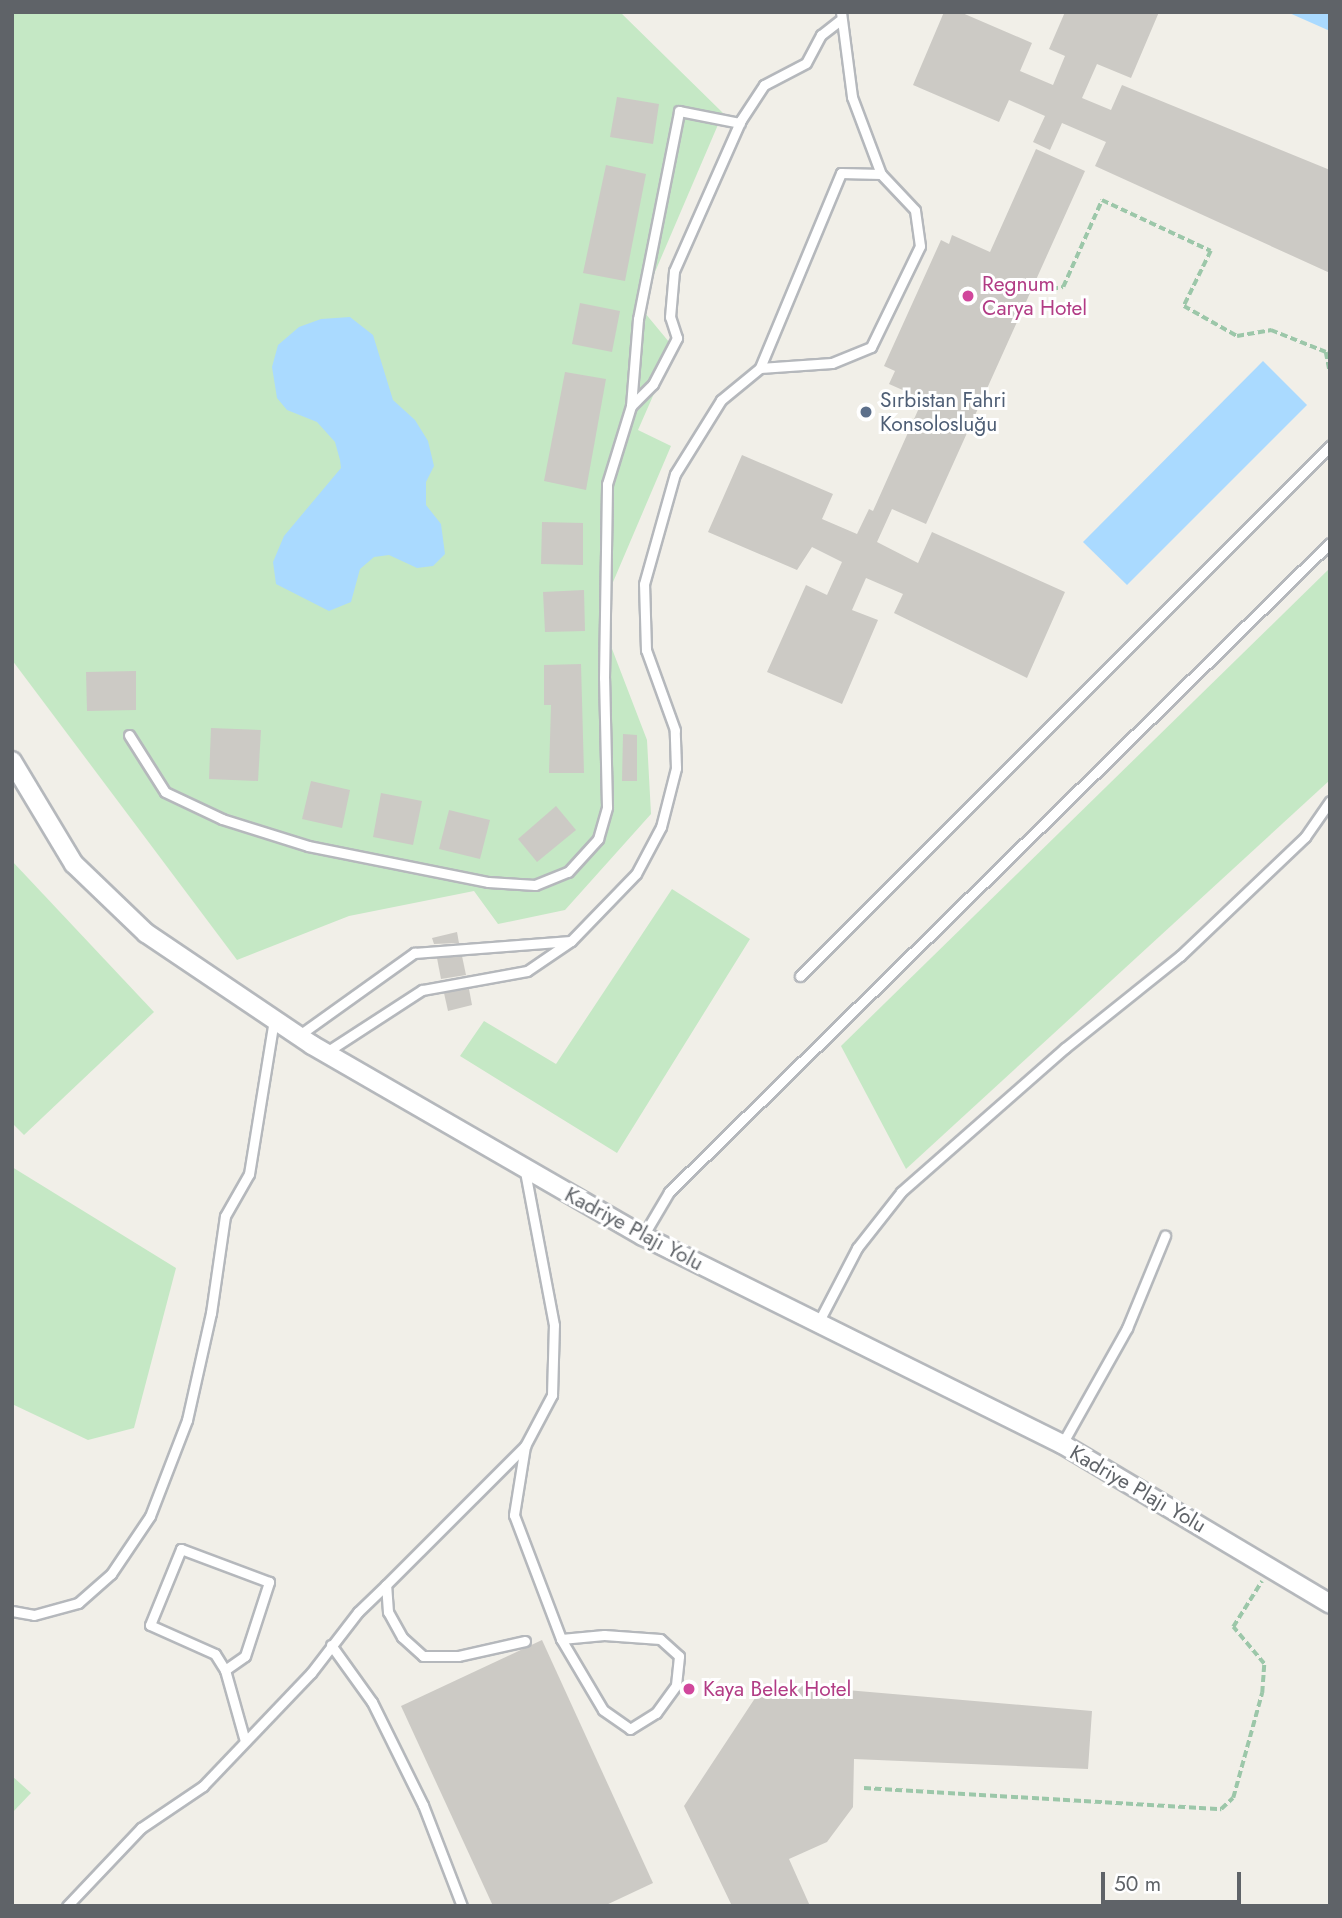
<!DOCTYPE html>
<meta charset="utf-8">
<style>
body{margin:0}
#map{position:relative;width:1342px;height:1918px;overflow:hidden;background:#f1efe8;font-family:Jost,sans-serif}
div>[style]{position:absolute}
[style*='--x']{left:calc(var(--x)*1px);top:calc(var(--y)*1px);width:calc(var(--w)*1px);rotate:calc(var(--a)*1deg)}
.green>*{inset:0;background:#c5e8c5}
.water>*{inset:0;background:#aadaff}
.building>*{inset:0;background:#cccac5}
.path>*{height:3.5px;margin-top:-1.75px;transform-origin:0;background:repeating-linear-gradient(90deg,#9cc7a9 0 7px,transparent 0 10.5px)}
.roads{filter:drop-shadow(2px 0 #b5b8bc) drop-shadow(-2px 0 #b5b8bc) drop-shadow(0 2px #b5b8bc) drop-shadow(0 -2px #b5b8bc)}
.service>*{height:9px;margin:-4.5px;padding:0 4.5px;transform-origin:4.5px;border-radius:4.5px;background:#fff}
.minor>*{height:18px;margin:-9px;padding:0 9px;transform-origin:9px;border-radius:9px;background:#fff}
.dots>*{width:19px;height:19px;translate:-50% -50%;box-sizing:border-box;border:4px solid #fff;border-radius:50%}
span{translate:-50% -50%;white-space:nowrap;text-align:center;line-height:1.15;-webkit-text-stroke:6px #fff;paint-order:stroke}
.hotel-label{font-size:21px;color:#b23c85}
.left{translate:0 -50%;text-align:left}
.service-label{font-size:21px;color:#4e5e75}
.street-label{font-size:21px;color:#5f6368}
.frame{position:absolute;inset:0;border:14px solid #5f6368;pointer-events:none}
.scale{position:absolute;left:1101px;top:1872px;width:140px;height:32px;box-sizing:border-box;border:4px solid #5f6368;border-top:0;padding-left:9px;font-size:21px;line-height:24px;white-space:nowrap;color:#5f6368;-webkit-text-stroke:5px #fff;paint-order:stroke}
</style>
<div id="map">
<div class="green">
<div style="clip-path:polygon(12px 12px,620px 12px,723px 113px,640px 307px,674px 348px,638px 430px,671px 446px,599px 615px,647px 740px,651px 814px,565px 910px,498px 924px,474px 891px,349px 916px,237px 960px,12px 660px)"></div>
<div style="clip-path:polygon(1330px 568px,1330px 780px,906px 1169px,841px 1046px)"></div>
<div style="clip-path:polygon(12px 861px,154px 1012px,24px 1135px,12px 1123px)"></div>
<div style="clip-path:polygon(672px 889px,750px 939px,617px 1153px,460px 1056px,484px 1021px,556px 1064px)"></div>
<div style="clip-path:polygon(12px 1167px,176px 1268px,134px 1428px,88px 1440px,12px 1404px)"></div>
<div style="clip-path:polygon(12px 1776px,31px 1793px,12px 1813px)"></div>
</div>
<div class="water">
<div style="clip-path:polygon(1287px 12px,1330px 12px,1330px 31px)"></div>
<div style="clip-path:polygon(350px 317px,373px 335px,393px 400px,415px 420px,428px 441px,434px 466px,426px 482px,426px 505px,441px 524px,445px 554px,433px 566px,417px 568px,389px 555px,374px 557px,360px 569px,351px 602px,329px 611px,276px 584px,273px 562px,284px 536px,341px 468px,340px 460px,335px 442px,317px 422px,287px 410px,277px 398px,272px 367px,278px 345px,299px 327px,321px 319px)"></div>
<div style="clip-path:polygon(1263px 361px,1307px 405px,1127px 585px,1083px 542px)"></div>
</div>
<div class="building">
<div style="clip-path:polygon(944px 12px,960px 12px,1032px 43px,1020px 71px,1053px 85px,1065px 56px,1049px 49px,1065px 12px,1159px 12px,1131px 78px,1097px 64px,1082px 98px,1111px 110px,1122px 85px,1330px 170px,1330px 273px,1095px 166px,1106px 142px,1062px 123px,1050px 150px,1033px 142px,1045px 116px,1009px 100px,999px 122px,913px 85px)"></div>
<div style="clip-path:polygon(617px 97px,659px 104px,653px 144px,610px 137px)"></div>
<div style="clip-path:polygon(1036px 149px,1085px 171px,926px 524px,892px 509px,877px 542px,918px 563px,932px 532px,1065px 592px,1027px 678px,894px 613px,903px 594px,866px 578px,852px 610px,878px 620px,842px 704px,767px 672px,806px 585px,827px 595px,842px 562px,812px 547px,797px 570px,708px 532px,742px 455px,833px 494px,822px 519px,857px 534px,869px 509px,873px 511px,923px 399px,889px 384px,895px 371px,884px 366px,941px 240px,949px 244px,952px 235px,990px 252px)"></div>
<div style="clip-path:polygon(606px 165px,646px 174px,625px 281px,583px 273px)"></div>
<div style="clip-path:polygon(580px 303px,620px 311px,612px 352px,572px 344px)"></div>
<div style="clip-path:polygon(565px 372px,606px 379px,586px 490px,544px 481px)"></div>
<div style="clip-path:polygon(542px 522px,583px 523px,583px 565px,541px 564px)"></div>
<div style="clip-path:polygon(584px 590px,585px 631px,545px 632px,543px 592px)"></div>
<div style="clip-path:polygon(581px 664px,584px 773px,549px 773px,551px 705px,544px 705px,544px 665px)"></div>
<div style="clip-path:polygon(136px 671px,136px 710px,87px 711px,86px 672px)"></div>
<div style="clip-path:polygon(211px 728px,261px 730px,258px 781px,209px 779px)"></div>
<div style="clip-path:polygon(623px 734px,637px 735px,637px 781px,622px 781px)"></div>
<div style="clip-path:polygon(311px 781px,350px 790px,342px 828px,302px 819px)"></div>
<div style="clip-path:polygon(381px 793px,422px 801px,413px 845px,373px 837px)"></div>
<div style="clip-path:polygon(556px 806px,576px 830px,537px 862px,518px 839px)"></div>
<div style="clip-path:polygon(449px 810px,490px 820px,480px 859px,439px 849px)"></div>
<div style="clip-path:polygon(457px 932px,459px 943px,434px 944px,432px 938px)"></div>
<div style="clip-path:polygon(462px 956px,466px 975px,441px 979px,437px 958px)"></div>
<div style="clip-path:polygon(469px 989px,472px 1005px,448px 1011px,444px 993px)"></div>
<div style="clip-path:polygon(542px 1640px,653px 1883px,604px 1906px,493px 1906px,401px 1706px)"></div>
<div style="clip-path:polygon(765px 1683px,1092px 1711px,1088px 1769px,854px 1759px,853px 1807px,827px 1842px,789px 1859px,810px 1906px,732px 1906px,684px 1806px)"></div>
</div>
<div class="path">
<div style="--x:1051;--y:289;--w:12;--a:-9"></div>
<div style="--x:1063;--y:287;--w:95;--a:-65.9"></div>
<div style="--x:1102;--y:200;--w:120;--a:25.1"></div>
<div style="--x:1211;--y:251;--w:61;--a:116.1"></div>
<div style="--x:1184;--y:306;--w:61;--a:29.5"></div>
<div style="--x:1237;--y:336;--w:35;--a:-10"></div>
<div style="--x:1271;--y:330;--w:59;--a:21.8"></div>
<div style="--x:1326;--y:352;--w:20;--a:79"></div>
<div style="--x:864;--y:1788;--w:358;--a:3.4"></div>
<div style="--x:1221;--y:1809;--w:16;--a:-43"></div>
<div style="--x:1233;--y:1798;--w:109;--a:-74.6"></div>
<div style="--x:1262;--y:1693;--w:29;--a:-86"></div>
<div style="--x:1264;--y:1664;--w:48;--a:-130"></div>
<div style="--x:1233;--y:1627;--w:54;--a:-57.8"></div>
</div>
<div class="roads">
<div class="service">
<div style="--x:841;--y:12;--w:86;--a:82.6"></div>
<div style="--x:852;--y:97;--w:82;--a:69.4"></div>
<div style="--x:631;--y:406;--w:87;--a:-85.4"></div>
<div style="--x:638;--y:319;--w:212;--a:-78.8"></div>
<div style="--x:679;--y:111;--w:62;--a:11.1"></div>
<div style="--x:129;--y:735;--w:67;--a:57.7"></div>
<div style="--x:165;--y:792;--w:63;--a:25.3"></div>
<div style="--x:222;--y:819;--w:90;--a:17.4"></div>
<div style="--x:308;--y:846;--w:184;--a:11.3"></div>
<div style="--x:488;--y:882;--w:47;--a:3.7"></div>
<div style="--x:535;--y:885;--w:35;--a:-22"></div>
<div style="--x:568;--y:872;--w:45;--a:-47.7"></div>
<div style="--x:598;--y:839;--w:33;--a:-74"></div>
<div style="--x:607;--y:807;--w:129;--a:-91.3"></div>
<div style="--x:604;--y:678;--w:194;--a:-89.1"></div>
<div style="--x:607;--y:484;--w:82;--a:-72.9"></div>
<div style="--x:631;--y:406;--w:31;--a:-45"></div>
<div style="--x:653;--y:384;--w:52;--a:-62.4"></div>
<div style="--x:677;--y:338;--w:22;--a:-108"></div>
<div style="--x:670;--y:317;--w:46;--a:-85"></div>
<div style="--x:674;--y:271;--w:165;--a:-66.1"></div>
<div style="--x:741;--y:120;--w:42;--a:-56.7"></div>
<div style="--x:764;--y:85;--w:47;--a:-27.6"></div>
<div style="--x:806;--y:63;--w:32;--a:-62"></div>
<div style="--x:821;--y:35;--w:23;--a:-38"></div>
<div style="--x:571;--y:941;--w:93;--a:-45.9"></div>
<div style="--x:636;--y:874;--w:53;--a:-62"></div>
<div style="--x:661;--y:827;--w:61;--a:-75.7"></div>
<div style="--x:676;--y:768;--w:38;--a:-92"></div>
<div style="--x:675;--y:730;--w:85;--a:-109.9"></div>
<div style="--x:646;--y:650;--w:66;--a:-91.7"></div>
<div style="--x:644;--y:584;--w:114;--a:-74.3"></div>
<div style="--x:675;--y:474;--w:87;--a:-58.1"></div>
<div style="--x:721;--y:400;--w:50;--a:-39.4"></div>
<div style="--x:760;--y:368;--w:72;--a:-4"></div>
<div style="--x:832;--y:363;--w:42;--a:-22.3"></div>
<div style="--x:871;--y:347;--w:112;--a:-64.1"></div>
<div style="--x:920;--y:246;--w:36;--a:-98"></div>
<div style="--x:915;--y:210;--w:50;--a:-133.4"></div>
<div style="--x:881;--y:174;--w:40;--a:-178.6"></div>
<div style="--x:841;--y:173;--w:211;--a:112.6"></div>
<div style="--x:800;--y:976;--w:750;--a:-45"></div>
<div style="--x:298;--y:1036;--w:143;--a:-35.6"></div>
<div style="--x:414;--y:953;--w:157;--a:-4.4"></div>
<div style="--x:571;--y:941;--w:53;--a:145.7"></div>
<div style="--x:527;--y:971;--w:107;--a:169.7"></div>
<div style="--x:422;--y:990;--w:116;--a:147"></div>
<div style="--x:643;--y:1236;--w:51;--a:-59.4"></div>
<div style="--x:669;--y:1192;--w:926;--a:-44.48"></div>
<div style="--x:818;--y:1323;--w:85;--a:-62.5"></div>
<div style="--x:857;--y:1248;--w:71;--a:-51.8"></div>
<div style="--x:901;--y:1192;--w:218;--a:-41.3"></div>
<div style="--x:1065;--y:1048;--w:147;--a:-38.7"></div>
<div style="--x:1180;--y:956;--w:173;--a:-43.6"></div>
<div style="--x:1305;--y:837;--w:44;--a:-55.2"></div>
<div style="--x:1062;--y:1444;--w:133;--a:-60.7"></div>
<div style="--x:1127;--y:1328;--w:100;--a:-67.6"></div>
<div style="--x:525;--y:1446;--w:70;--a:99.1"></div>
<div style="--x:514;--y:1515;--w:133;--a:69.2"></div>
<div style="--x:561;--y:1639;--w:82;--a:59.4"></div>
<div style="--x:603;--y:1710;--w:33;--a:35"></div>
<div style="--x:630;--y:1729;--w:31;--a:-32"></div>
<div style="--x:656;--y:1713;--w:34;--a:-54"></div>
<div style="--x:676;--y:1685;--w:29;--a:-84"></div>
<div style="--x:679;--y:1656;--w:25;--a:-138"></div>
<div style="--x:660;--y:1639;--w:56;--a:-175.9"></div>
<div style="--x:604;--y:1635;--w:43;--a:174.7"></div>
<div style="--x:12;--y:1611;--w:22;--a:10"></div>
<div style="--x:34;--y:1615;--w:46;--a:-15.3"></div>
<div style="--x:78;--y:1603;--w:44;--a:-41.3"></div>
<div style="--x:111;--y:1574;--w:70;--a:-56.1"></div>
<div style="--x:150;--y:1516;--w:103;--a:-68.9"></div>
<div style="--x:187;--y:1420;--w:110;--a:-77.4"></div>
<div style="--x:211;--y:1313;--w:98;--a:-81.8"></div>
<div style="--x:225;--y:1216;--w:48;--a:-60.3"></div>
<div style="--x:249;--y:1174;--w:156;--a:-80.8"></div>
<div style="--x:525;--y:1641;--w:69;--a:167.4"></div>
<div style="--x:458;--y:1656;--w:35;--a:180"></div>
<div style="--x:423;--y:1656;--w:28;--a:-138"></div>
<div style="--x:402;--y:1637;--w:29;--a:-119"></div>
<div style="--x:388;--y:1612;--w:27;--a:-94"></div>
<div style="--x:386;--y:1585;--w:197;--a:-45"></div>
<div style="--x:525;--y:1446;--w:58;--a:-62.1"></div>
<div style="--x:552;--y:1395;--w:70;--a:-88.4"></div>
<div style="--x:554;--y:1325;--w:157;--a:-100.7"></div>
<div style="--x:331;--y:1645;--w:70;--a:54.3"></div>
<div style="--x:372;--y:1702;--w:115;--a:63.7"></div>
<div style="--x:423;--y:1805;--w:108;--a:68.9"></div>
<div style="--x:225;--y:1670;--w:24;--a:-35"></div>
<div style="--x:245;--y:1656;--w:78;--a:-72"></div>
<div style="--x:269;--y:1582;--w:94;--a:-159.4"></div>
<div style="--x:181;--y:1549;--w:82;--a:112.2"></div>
<div style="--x:150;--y:1625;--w:71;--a:24"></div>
<div style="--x:215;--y:1654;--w:19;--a:58"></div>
<div style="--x:225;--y:1670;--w:74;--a:74.3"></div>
<div style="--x:67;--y:1906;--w:108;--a:-46.5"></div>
<div style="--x:141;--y:1828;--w:75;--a:-34.1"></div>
<div style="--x:203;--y:1786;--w:156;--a:-46.3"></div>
<div style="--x:311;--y:1673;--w:77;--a:-52.4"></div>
<div style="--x:358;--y:1612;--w:39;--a:-44"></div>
</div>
<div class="minor">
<div style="--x:12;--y:761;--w:120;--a:59"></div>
<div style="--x:74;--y:864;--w:100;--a:43.8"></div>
<div style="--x:146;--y:933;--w:200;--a:34"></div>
<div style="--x:312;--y:1045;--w:382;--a:30"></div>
<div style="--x:643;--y:1236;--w:468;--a:26.4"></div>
<div style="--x:1062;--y:1444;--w:312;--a:30.8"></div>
</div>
</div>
<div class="dots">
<div style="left:968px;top:296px;background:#d1479c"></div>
<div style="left:866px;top:412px;background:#5c6f8a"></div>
<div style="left:689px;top:1689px;background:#d1479c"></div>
</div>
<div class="hotel-label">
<span class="left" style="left:982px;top:296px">Regnum<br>Carya Hotel</span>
<span class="left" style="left:703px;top:1689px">Kaya Belek Hotel</span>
</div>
<div class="service-label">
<span class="left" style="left:880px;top:412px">Sırbistan Fahri<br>Konsolosluğu</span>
</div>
<div class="street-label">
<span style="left:634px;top:1229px;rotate:28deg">Kadriye Plajı Yolu</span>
<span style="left:1138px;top:1489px;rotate:30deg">Kadriye Plajı Yolu</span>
</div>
<div class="frame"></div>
<div class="scale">50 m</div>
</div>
